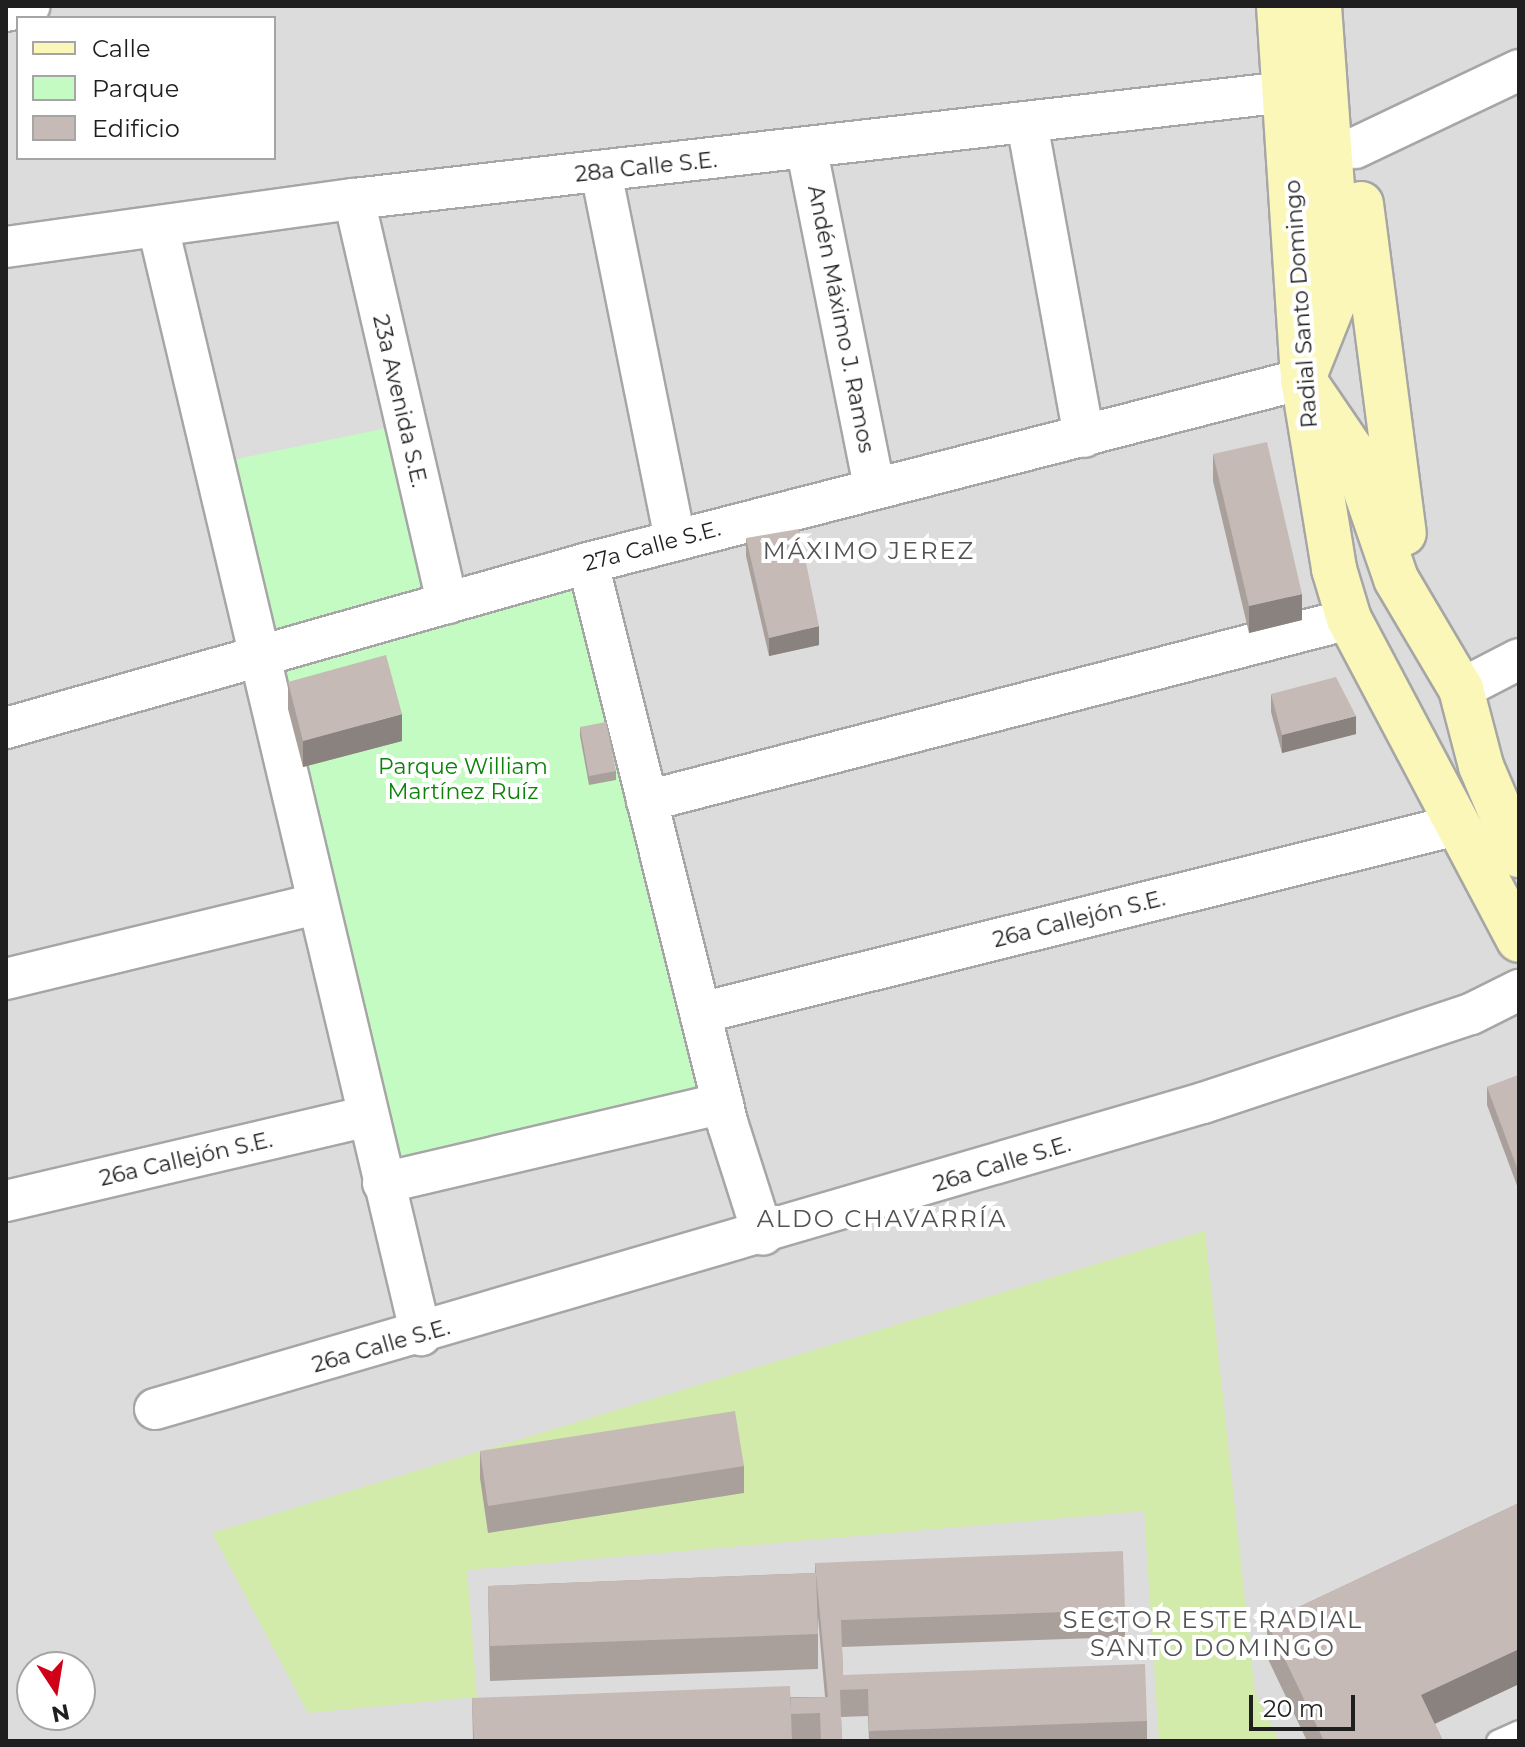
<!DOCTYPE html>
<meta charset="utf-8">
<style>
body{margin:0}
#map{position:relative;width:1525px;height:1747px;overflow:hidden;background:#f0ebe5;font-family:Montserrat,sans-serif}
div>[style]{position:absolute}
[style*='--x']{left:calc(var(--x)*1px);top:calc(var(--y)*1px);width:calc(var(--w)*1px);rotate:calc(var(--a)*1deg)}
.residential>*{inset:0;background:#dddcdc}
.grass>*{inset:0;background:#d2ebaa}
.park>*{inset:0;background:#c4fbc2}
.roads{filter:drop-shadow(2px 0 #a6a6a6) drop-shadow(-2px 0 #a6a6a6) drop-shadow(0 2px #a6a6a6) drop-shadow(0 -2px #a6a6a6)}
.lane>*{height:20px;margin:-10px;padding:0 10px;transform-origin:10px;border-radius:10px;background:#fff}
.street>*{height:40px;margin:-20px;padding:0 20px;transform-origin:20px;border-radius:20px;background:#fff}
.secondary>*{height:44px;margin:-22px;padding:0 22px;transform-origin:22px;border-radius:22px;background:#fbf7b9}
.wall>*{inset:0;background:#a9a09c}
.shaded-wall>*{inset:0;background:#8a827f}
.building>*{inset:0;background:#c5bab5}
span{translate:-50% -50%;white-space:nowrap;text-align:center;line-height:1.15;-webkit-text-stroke:8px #fff;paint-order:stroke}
.street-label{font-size:22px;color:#1f1f1f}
.park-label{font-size:22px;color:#0c8209}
.neighbourhood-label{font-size:24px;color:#525252;letter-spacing:2px}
.frame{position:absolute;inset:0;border:8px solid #1f1f1f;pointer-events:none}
.legend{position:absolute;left:16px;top:16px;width:260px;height:144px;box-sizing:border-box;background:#fff;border:2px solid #a5a5a5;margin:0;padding:10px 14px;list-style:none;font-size:24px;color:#1f1f1f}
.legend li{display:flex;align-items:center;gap:16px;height:40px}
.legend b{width:40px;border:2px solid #a5a5a5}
.north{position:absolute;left:16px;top:1651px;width:80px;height:80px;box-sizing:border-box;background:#fff;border:2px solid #a5a5a5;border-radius:50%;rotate:168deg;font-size:22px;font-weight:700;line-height:32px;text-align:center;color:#1f1f1f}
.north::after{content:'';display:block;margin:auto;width:28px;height:36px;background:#cf0017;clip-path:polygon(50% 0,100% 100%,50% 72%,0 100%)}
.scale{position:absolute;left:1249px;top:1695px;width:106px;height:36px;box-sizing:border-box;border:4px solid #1f1f1f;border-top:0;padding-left:10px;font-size:24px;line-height:28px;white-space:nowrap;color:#1f1f1f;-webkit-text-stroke:6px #fff;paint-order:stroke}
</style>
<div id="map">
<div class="residential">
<div style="clip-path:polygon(evenodd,6px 6px,1519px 6px,1519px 1741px,6px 1741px,6px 6px,18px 18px,274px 18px,274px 158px,18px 158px,18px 18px,6px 6px,32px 1667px,80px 1667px,80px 1715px,32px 1715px,32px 1667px)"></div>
</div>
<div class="grass">
<div style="clip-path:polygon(1205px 1231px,1255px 1693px,1279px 1741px,1159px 1741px,1144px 1511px,467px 1570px,477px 1697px,308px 1713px,212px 1533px)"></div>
</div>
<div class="park">
<div style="clip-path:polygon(406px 424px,447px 603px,258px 661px,213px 464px)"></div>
<div style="clip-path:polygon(588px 563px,705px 1087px,385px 1172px,262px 663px)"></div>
</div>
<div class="roads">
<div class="lane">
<div style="--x:1497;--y:1741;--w:24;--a:-24"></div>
</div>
<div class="street">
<div style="--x:6;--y:11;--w:24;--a:-12"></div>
<div style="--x:1027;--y:123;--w:319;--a:79.7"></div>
<div style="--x:1355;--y:148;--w:182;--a:-25.4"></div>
<div style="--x:807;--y:151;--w:343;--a:78.7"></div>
<div style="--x:601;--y:172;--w:375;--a:78.6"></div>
<div style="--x:354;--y:199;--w:415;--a:77"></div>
<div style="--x:158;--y:227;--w:1139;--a:76.65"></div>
<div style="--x:6;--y:247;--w:351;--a:-7.9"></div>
<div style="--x:354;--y:199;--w:938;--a:-6.55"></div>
<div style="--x:588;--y:563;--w:579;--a:76.01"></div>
<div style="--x:728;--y:1125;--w:115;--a:72.3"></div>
<div style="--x:1461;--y:689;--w:65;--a:-27.3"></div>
<div style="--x:6;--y:728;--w:605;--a:-15.83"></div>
<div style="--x:588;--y:563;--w:738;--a:-14.43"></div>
<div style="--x:647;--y:801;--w:725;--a:-14.53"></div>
<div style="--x:6;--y:979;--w:319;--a:-13.6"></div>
<div style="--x:700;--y:1013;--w:780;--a:-13.95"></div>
<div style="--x:383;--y:1183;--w:349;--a:-13.2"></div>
<div style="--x:6;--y:1201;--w:371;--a:-13.2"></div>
<div style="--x:155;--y:1409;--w:1092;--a:-16.28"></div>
<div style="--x:1203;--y:1103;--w:282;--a:-18.4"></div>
<div style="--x:1471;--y:1014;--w:54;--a:-26.6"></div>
</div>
<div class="secondary">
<div style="--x:1279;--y:6;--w:374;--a:86.3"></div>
<div style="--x:1303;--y:379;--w:193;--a:80.7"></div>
<div style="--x:1334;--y:569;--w:52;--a:73.3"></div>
<div style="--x:1349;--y:619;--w:363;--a:62.1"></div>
<div style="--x:1319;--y:6;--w:253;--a:85.9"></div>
<div style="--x:1337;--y:258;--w:48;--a:95.9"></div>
<div style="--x:1332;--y:306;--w:79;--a:111.7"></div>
<div style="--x:1303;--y:379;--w:87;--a:55.8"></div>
<div style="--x:1352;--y:451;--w:135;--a:71"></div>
<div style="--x:1396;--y:579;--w:128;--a:59.4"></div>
<div style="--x:1461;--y:689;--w:80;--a:75.4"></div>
<div style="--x:1481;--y:766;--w:97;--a:66.9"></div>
<div style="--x:1361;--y:204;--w:332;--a:82.6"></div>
</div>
</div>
<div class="wall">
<div style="clip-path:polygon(1213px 454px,1302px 620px,1249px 633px,1213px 481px)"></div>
<div style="clip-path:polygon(746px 538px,819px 645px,769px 656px,746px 556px)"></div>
<div style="clip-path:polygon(288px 682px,402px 741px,303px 767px,288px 709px)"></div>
<div style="clip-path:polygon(1271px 694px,1356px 734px,1282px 753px,1271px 712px)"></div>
<div style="clip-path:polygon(580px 727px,616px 771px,616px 780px,589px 785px,580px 736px)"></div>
<div style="clip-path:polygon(1519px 1075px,1519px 1191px,1487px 1105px,1487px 1087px)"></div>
<div style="clip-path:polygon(480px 1451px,744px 1466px,744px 1493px,488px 1533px,480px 1478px)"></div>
<div style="clip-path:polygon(1519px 1503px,1519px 1684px,1435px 1724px,1443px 1741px,1307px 1741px,1267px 1657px,1267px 1622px)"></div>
<div style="clip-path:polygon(815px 1563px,1125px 1610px,1125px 1637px,842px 1647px,843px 1675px,1147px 1721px,1147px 1741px,869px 1741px,868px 1716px,841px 1717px,842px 1741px,820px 1741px,820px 1740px,792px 1741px,473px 1741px,472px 1698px,825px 1697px,818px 1617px,818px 1669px,490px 1681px,488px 1586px,815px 1573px)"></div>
</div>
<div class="shaded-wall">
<div style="clip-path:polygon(1302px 594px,1302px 620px,1249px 633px,1249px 606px)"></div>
<div style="clip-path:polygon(819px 626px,819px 645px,769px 656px,769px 638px)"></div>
<div style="clip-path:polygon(402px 714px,402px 741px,303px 767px,303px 741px)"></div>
<div style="clip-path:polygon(1356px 716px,1356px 734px,1282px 753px,1282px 735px)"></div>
<div style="clip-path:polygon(1519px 1649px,1519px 1684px,1421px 1730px,1421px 1695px)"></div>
</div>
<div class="building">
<div style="clip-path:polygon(1267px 442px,1302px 594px,1249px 606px,1213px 454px)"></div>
<div style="clip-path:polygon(799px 529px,819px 626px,769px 638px,746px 538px)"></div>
<div style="clip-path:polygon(386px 655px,402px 714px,303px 741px,288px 682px)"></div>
<div style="clip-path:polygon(1336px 677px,1356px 716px,1282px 735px,1271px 694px)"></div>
<div style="clip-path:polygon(606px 722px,616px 771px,589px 776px,580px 727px)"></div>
<div style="clip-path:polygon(1519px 1075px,1519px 1173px,1487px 1087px)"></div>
<div style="clip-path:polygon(735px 1411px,744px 1466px,488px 1506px,480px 1451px)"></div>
<div style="clip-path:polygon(1519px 1503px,1519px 1649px,1421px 1695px,1443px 1741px,1324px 1741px,1267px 1622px)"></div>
<div style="clip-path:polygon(1123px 1551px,1125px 1610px,841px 1620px,843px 1675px,1145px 1664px,1147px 1721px,869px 1731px,868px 1689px,840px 1690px,842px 1741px,821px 1741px,820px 1713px,791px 1714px,791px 1698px,828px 1697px,815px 1563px)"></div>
<div style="clip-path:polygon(816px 1573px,818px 1634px,490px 1646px,488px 1586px)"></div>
<div style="clip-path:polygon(790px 1686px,792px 1741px,474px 1741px,472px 1698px)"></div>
</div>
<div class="street-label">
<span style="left:646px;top:167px;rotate:-6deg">28a Calle S.E.</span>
<span style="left:1301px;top:304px;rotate:-94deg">Radial Santo Domingo</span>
<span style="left:841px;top:319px;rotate:79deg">Andén Máximo J. Ramos</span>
<span style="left:400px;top:401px;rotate:77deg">23a Avenida S.E.</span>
<span style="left:652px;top:546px;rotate:-15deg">27a Calle S.E.</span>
<span style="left:1079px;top:919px;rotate:-14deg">26a Callejón S.E.</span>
<span style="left:186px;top:1159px;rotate:-13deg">26a Callejón S.E.</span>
<span style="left:1002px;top:1164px;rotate:-17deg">26a Calle S.E.</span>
<span style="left:381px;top:1346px;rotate:-16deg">26a Calle S.E.</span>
</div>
<div class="park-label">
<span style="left:463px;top:779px">Parque William<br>Martínez Ruíz</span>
</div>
<div class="neighbourhood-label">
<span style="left:869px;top:551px">MÁXIMO JEREZ</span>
<span style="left:882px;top:1219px">ALDO CHAVARRÍA</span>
<span style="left:1213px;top:1634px">SECTOR ESTE RADIAL<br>SANTO DOMINGO</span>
</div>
<div class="frame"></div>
<ul class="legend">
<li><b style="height:10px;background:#fbf7b9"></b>Calle</li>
<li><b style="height:22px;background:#c4fbc2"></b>Parque</li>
<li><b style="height:22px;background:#c5bab5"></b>Edificio</li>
</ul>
<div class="north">N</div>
<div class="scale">20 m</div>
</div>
